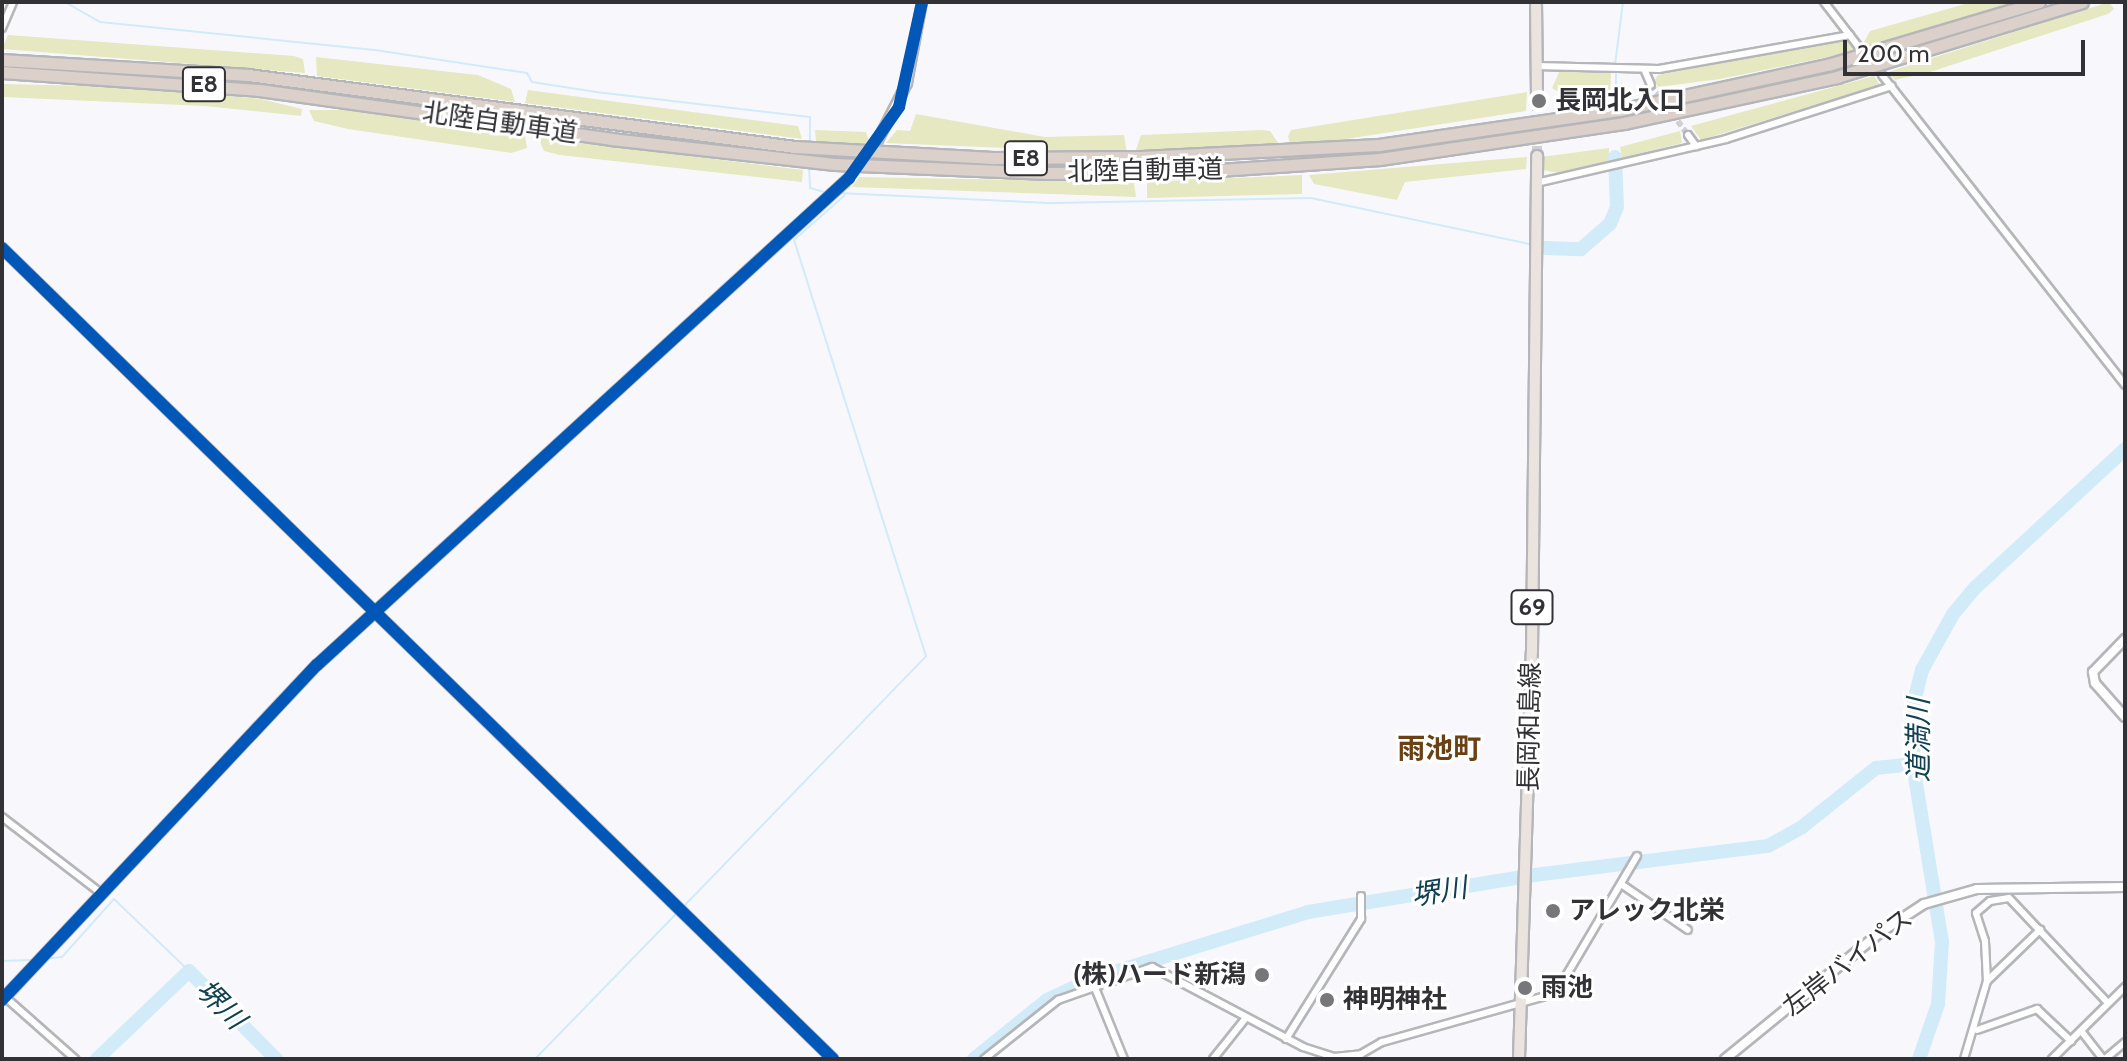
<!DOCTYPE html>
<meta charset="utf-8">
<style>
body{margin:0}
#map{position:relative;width:2127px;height:1061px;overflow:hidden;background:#f8f8fc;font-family:Cabin,"Noto Sans JP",sans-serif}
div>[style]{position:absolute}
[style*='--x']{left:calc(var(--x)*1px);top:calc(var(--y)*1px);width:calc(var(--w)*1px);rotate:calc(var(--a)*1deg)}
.green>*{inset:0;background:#e5e8c0}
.stream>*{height:2px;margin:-1px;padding:0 1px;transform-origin:1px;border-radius:1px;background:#d1ebf9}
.river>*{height:14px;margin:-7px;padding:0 7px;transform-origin:7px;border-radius:7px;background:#d1ebf9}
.minor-tunnel>*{height:6px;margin-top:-3px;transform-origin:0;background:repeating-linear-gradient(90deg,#d0d0d4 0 6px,transparent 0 9px)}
.tertiary-tunnel>*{height:8px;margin-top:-4px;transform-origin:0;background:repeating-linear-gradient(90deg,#d0d0d4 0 8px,transparent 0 12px)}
.primary-tunnel>*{height:10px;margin-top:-5px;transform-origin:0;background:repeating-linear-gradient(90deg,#d0d0d4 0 10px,transparent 0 15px)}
.roads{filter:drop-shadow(2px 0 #b5b6b9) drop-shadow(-2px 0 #b5b6b9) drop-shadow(0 2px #b5b6b9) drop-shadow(0 -2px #b5b6b9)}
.minor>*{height:6px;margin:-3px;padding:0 3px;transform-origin:3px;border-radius:3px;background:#fefeff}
.tertiary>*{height:8px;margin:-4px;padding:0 4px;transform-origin:4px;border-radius:4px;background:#fefeff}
.primary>*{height:10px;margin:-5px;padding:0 5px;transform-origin:5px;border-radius:5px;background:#eae3de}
.motorway>*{height:11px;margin:-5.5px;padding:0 5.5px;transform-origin:5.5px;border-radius:5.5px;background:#dcd1ca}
.cycleway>*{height:12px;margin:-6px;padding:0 6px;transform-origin:6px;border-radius:6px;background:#0057b8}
.dots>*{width:22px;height:22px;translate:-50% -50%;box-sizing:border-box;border:4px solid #fff;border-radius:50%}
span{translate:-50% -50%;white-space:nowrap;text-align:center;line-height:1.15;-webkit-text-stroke:6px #fff;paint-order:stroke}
.shield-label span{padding:2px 6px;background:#fff;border:2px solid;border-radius:6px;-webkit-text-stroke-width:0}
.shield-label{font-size:24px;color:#323236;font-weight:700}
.poi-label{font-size:26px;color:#323236;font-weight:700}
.left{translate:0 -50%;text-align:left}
.right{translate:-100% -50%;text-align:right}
.street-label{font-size:26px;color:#323236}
.water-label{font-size:28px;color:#124053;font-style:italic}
.neighbourhood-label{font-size:28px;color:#694114;font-weight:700}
.frame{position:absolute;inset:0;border:4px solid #323236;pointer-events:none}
.scale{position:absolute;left:1843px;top:40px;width:242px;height:36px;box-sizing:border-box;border:4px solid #323236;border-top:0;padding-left:10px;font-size:24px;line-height:28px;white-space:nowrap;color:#323236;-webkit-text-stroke:6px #fff;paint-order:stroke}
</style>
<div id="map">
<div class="green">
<div style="clip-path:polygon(1972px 2px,2019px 2px,1899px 40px,1868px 48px,1864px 42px,1870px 31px)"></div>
<div style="clip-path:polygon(2109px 2px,2114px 9px,2108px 14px,1930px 72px,1895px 80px,1888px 72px)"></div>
<div style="clip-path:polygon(8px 35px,294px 56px,303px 59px,305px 73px,2px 49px)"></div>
<div style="clip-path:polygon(1845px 39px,1857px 51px,1720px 79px,1658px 87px,1654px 81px,1658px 75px)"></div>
<div style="clip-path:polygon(316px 57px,478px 75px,511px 89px,515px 102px,317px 76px)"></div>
<div style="clip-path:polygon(1560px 70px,1611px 73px,1610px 96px,1570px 99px,1552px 88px)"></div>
<div style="clip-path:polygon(1874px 76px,1880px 85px,1701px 140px,1691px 126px)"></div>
<div style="clip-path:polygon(2px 84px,131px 87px,261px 99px,302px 109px,301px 116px,205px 106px,2px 97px)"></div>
<div style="clip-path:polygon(528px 90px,798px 126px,802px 139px,525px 103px)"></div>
<div style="clip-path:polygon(1527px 92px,1526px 111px,1314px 144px,1290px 144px,1288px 136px,1291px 130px)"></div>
<div style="clip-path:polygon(309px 110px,351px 110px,525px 136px,527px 148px,511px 153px,348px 129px,314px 121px)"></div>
<div style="clip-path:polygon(916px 114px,1045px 137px,1124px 135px,1127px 153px,886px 143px,897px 130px,910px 131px)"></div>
<div style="clip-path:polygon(815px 130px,866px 132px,870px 144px,816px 141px)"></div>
<div style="clip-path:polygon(1262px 130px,1270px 131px,1281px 147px,1136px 150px,1141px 135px)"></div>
<div style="clip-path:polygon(1680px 131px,1682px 143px,1622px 158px,1620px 147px)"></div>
<div style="clip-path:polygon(538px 137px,803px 170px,802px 182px,560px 155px,544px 151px)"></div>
<div style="clip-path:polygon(1609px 148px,1609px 162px,1560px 173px,1542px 170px,1541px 157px)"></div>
<div style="clip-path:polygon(1527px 157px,1526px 169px,1405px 182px,1397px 200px,1314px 184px,1309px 175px)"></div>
<div style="clip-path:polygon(1302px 175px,1302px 194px,1147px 198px,1147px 182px)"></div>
<div style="clip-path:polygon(859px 177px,1126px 182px,1134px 183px,1136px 197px,852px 187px)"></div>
</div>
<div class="stream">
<div style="--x:65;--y:2;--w:40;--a:29.7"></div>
<div style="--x:100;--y:22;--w:276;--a:5.8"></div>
<div style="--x:375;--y:50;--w:154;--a:8.6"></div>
<div style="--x:527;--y:73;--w:10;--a:61"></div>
<div style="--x:532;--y:82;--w:65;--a:8.9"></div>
<div style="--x:596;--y:92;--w:215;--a:6.7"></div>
<div style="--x:810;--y:117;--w:26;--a:90"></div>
<div style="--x:1615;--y:65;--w:64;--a:-82.8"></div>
<div style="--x:1616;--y:71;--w:15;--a:90"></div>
<div style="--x:809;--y:166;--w:22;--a:87"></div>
<div style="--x:810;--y:188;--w:19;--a:16"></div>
<div style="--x:838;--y:193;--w:216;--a:2.7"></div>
<div style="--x:1054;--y:203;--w:257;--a:-1.1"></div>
<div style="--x:1311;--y:198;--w:224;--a:11.9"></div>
<div style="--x:684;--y:906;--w:348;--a:-45.9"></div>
<div style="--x:926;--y:656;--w:436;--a:-107.6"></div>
<div style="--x:794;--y:240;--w:68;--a:-41.4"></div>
<div style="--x:43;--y:959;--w:19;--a:-6"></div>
<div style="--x:62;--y:957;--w:78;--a:-48.1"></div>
<div style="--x:114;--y:899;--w:104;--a:43.8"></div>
<div style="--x:2;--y:961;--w:35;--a:-2"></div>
<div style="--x:535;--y:1059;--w:206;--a:-45.8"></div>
</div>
<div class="river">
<div style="--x:1544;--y:248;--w:37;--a:2"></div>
<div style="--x:1581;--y:249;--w:38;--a:-41"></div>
<div style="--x:1610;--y:224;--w:18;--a:-68"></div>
<div style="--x:1617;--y:207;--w:50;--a:-92.3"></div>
<div style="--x:97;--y:1059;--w:127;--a:-43.7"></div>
<div style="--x:189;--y:971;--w:124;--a:45.3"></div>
<div style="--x:974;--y:1059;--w:94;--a:-38.9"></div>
<div style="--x:1047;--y:1000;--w:50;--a:-25"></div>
<div style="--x:1092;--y:979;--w:226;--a:-17.2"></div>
<div style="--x:1308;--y:912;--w:229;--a:-9.3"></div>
<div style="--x:1534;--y:875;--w:236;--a:-7.1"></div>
<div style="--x:1768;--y:846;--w:39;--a:-29"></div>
<div style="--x:1802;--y:827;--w:95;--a:-38.6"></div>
<div style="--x:1876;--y:768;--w:37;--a:-6"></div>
<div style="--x:1919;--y:1059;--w:58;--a:-70.9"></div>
<div style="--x:1938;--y:1004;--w:62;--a:-86.3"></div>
<div style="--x:1942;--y:942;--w:180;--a:-99.3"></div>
<div style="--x:1913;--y:764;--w:62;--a:-89.1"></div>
<div style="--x:1914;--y:702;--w:33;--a:-76"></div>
<div style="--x:1922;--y:670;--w:64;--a:-61"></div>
<div style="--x:1953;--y:614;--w:35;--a:-50"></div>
<div style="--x:1976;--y:587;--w:203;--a:-42.8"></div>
</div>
<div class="minor-tunnel">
<div style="--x:1651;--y:85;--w:62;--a:53.5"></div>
</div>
<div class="tertiary-tunnel">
<div style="--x:849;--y:178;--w:36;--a:-52"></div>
</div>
<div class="primary-tunnel">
<div style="--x:1537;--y:156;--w:53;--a:-90"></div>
</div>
<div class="roads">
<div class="minor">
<div style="--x:1824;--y:2;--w:56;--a:52.3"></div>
<div style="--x:2;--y:28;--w:28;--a:-67"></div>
<div style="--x:1536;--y:66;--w:123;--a:1.4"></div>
<div style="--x:1659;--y:69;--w:194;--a:-10.1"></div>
<div style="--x:1645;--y:71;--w:15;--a:67"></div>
<div style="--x:1882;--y:75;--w:394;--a:51.9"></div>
<div style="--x:1688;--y:135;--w:14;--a:54"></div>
<div style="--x:1536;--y:183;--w:195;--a:-13"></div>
<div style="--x:1726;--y:139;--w:174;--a:-17.7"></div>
<div style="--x:2;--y:817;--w:126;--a:37.6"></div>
<div style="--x:1621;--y:884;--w:81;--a:34.5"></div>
<div style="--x:1089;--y:973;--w:93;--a:67.9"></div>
<div style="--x:1987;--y:981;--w:74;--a:-43.9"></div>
<div style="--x:5;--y:997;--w:94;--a:41.5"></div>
<div style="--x:1977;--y:1030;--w:64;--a:-19.3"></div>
<div style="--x:2037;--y:1009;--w:47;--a:43.3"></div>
<div style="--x:2082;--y:1032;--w:34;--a:52"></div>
<div style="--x:1286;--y:1039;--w:142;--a:-58"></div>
<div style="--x:1361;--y:919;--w:23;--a:-90"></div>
<div style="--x:984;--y:1059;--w:95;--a:-38.6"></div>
<div style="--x:1058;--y:1000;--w:100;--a:-19.3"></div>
<div style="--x:1152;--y:967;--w:171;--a:27.9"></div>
<div style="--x:1303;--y:1047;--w:33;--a:18"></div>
<div style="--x:1334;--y:1057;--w:27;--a:-6"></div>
<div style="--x:1361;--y:1054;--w:24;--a:-30"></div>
<div style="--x:1382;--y:1042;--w:181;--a:-15.7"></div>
<div style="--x:1556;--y:993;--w:159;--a:-59.4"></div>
<div style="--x:1213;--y:1059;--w:51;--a:-51.3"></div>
<div style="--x:1964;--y:1059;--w:81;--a:-73.6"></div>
<div style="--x:1987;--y:981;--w:40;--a:-92.9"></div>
<div style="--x:1985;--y:941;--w:29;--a:-108"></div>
<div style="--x:1976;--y:913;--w:18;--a:-41"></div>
<div style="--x:1990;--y:901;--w:19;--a:-9"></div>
<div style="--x:2009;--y:898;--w:144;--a:46.7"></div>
<div style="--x:2052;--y:1059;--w:103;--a:-44.6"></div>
<div style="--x:2105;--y:1059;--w:26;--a:-40"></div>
</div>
<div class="tertiary">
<div style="--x:878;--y:140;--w:64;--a:-63"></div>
<div style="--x:907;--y:83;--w:82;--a:-79.5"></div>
<div style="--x:2;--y:248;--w:1161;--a:44.3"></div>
<div style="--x:2125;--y:639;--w:46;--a:134.1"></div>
<div style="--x:2093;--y:672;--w:11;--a:80"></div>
<div style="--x:2095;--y:683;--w:45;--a:48.6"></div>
<div style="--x:2;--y:1000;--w:460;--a:-46.8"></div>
<div style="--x:317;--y:665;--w:721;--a:-42.47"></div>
<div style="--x:1725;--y:1059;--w:198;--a:-39.2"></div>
<div style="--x:1878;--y:934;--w:55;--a:-33.1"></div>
<div style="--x:1924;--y:904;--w:55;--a:-15.8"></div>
<div style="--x:1977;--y:889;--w:148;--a:-0.8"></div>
</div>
<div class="primary">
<div style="--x:1536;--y:2;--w:101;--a:89.4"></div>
<div style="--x:1519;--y:1059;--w:407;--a:-88.2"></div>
<div style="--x:1532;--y:652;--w:496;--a:-89.4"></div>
</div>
<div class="motorway">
<div style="--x:2;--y:60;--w:246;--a:3.5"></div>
<div style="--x:248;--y:75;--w:552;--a:7.5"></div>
<div style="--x:795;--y:147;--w:198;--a:3.2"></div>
<div style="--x:993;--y:158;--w:148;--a:-0.4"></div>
<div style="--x:1141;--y:157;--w:238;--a:-2.9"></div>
<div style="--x:1379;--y:145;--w:244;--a:-8.3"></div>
<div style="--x:1620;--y:110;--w:216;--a:-12.3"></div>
<div style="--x:1831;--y:64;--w:217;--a:-16.6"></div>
<div style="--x:2;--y:72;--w:258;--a:4"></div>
<div style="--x:259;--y:90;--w:355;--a:7.9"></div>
<div style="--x:611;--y:139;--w:225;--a:6.4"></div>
<div style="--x:835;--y:164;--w:213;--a:2.4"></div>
<div style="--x:1048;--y:173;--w:156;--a:-0.7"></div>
<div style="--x:1204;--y:171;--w:176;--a:-3.9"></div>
<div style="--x:1380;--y:159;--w:247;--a:-8.4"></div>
<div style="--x:1624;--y:123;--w:218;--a:-12.2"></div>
<div style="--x:1837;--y:77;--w:256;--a:-17"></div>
</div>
</div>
<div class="cycleway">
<div style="--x:2;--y:248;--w:1161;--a:44.3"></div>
<div style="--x:2;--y:1000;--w:460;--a:-46.8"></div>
<div style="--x:317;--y:665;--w:721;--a:-42.47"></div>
<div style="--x:849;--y:178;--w:87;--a:-54.8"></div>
<div style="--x:899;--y:107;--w:107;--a:-77.6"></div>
</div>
<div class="dots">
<div style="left:1539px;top:101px;background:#77777b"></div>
<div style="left:1553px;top:911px;background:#77777b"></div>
<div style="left:1262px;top:975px;background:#77777b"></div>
<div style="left:1525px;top:988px;background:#77777b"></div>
<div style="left:1327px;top:1000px;background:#77777b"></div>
</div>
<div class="shield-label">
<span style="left:204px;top:84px">E8</span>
<span style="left:1026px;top:158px">E8</span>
<span style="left:1532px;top:607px">69</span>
</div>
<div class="poi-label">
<span class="left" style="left:1555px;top:101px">長岡北入口</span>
<span class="left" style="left:1569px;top:911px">アレック北栄</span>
<span class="right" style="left:1246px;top:975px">(株)ハード新潟</span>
<span class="left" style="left:1541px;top:988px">雨池</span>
<span class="left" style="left:1343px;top:1000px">神明神社</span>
</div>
<div class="street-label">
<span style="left:500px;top:123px;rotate:8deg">北陸自動車道</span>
<span style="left:1145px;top:171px;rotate:-1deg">北陸自動車道</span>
<span style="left:1530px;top:727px;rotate:-89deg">長岡和島線</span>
<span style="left:1848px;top:963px;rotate:-38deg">左岸バイパス</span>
</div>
<div class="water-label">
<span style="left:1918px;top:740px;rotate:-90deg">道満川</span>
<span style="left:1439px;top:891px;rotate:-9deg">堺川</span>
<span style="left:221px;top:1004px;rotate:45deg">堺川</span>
</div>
<div class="neighbourhood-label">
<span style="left:1439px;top:748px">雨池町</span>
</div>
<div class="frame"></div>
<div class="scale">200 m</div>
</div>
